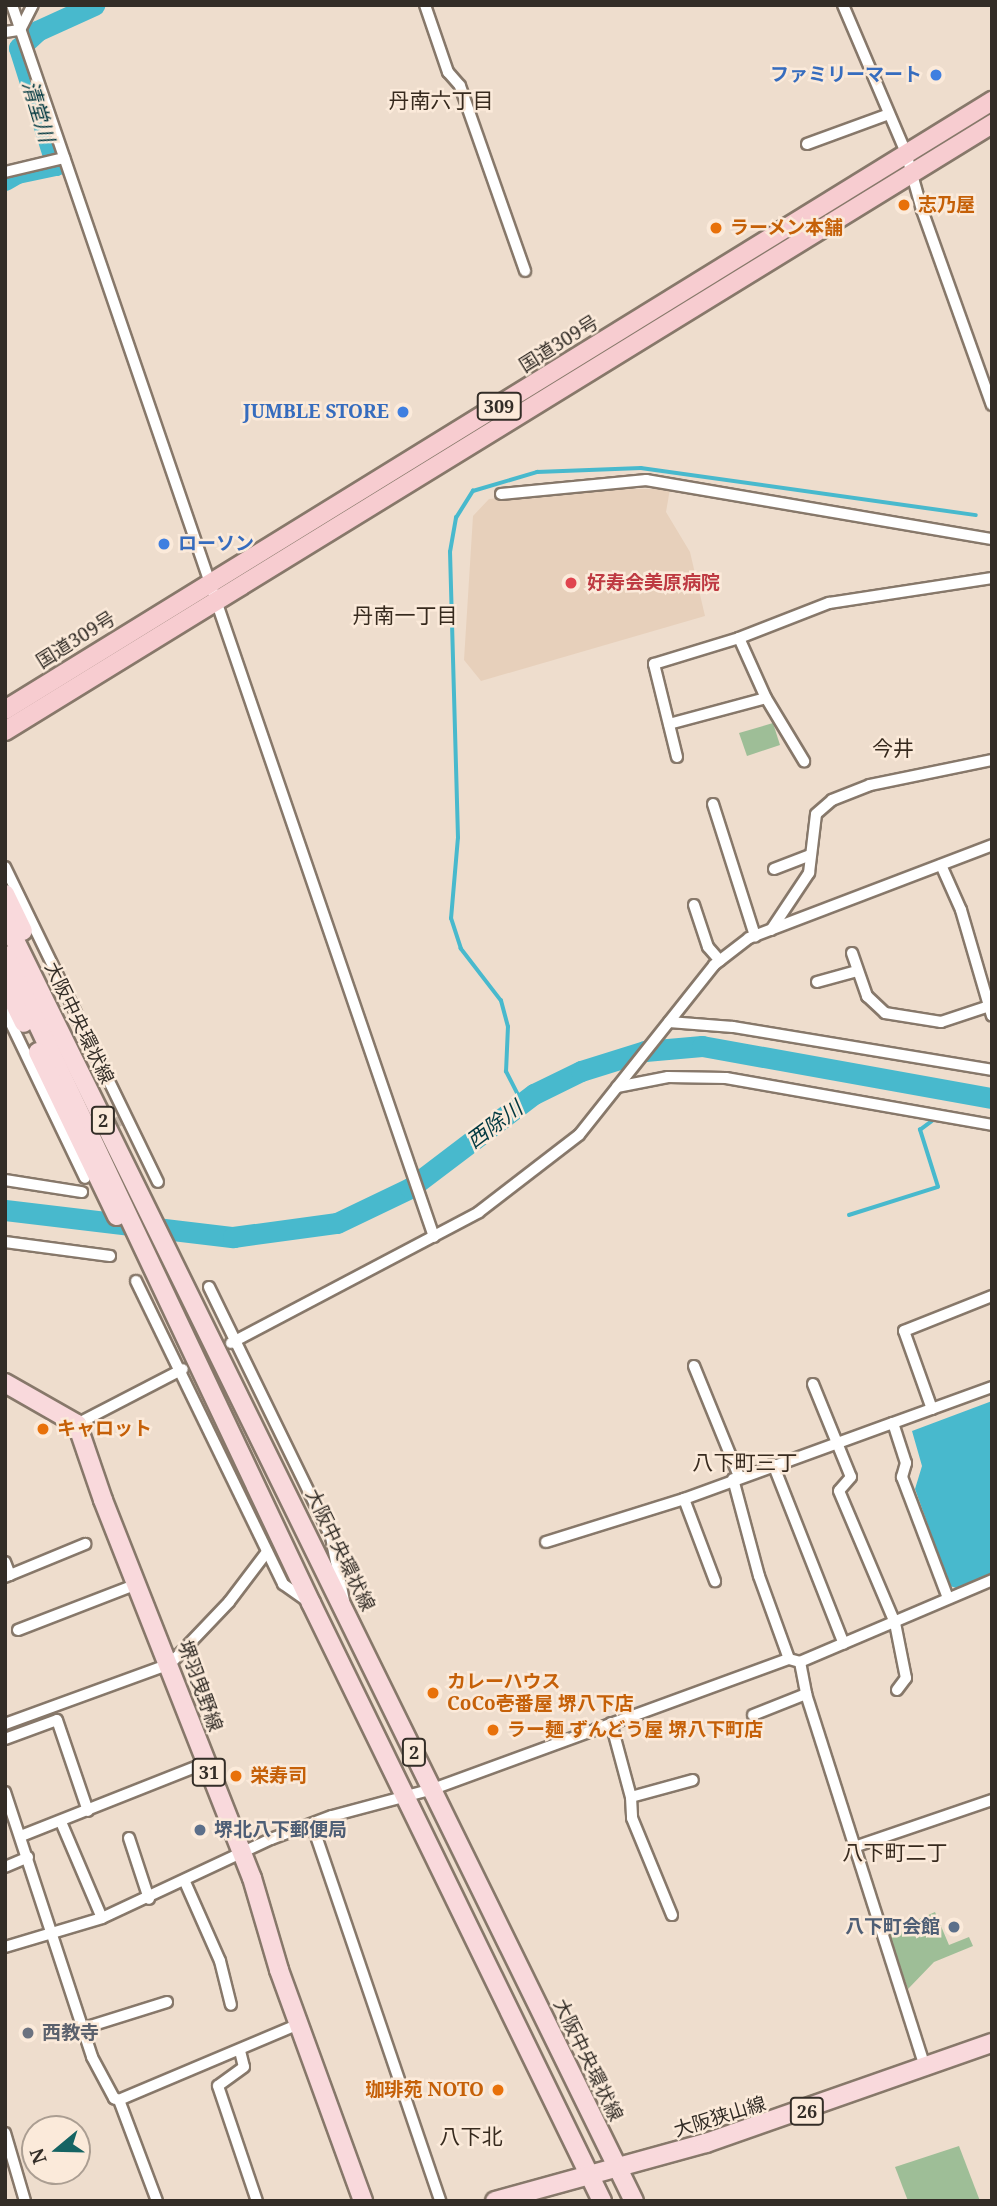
<!DOCTYPE html>
<meta charset="utf-8">
<style>
body{margin:0}
#map{position:relative;width:997px;height:2206px;overflow:hidden;background:#eeddcd;font-family:"Noto Serif","Noto Sans JP",serif}
div>[style]{position:absolute}
[style*='--x']{left:calc(var(--x)*1px);top:calc(var(--y)*1px);width:calc(var(--w)*1px);rotate:calc(var(--a)*1deg)}
.built>*{inset:0;background:#e7d0bb}
.green>*{inset:0;background:#9ebe97}
.water>*{inset:0;background:#48b9cd}
.stream>*{height:3.5px;margin:-1.75px;padding:0 1.75px;transform-origin:1.75px;border-radius:1.75px;background:#48b9cd}
.river>*{height:21px;margin:-10.5px;padding:0 10.5px;transform-origin:10.5px;border-radius:10.5px;background:#48b9cd}
.minor-tunnel>*{height:10px;margin-top:-5px;transform-origin:0;background:repeating-linear-gradient(90deg,#c9baac 0 10px,transparent 0 15px)}
.roads{filter:drop-shadow(2px 0 #87786a) drop-shadow(-2px 0 #87786a) drop-shadow(0 2px #87786a) drop-shadow(0 -2px #87786a)}
.minor>*{height:10px;margin:-5px;padding:0 5px;transform-origin:5px;border-radius:5px;background:#fff}
.primary>*{height:18px;margin:-9px;padding:0 9px;transform-origin:9px;border-radius:9px;background:#f9d9dc}
.trunk>*{height:18px;margin:-9px;padding:0 9px;transform-origin:9px;border-radius:9px;background:#f7ccd0}
.dots>*{width:19px;height:19px;translate:-50% -50%;box-sizing:border-box;border:4px solid #fbeada;border-radius:50%}
span{translate:-50% -50%;white-space:nowrap;text-align:center;line-height:1.15;-webkit-text-stroke:5px #fbeada;paint-order:stroke}
.shield-label span{padding:2px 5px;background:#fbeada;border:2px solid;border-radius:5px;-webkit-text-stroke-width:0}
.shield-label{font-size:18px;color:#332d27;font-weight:700}
.shop-label{font-size:19px;color:#366cbe;font-weight:700}
.right{translate:-100% -50%;text-align:right}
.left{translate:0 -50%;text-align:left}
.food-label{font-size:19px;color:#c56008;font-weight:700}
.street-label{font-size:19px;color:#332d27}
.health-label{font-size:19px;color:#be3a42;font-weight:700}
.service-label{font-size:19px;color:#4e5e75;font-weight:700}
.worship-label{font-size:19px;color:#5b616d;font-weight:700}
.neighbourhood-label{font-size:21px;color:#372a1e}
.water-label{font-size:21px;color:#023941;font-style:italic}
.frame{position:absolute;inset:0;border:7px solid #332d27;pointer-events:none}
.north{position:absolute;left:21px;top:2115px;width:70px;height:70px;box-sizing:border-box;background:#fbeada;border:2px solid #ab9e92;border-radius:50%;rotate:251deg;font-size:19px;font-weight:700;line-height:28px;text-align:center;color:#332d27}
.north::after{content:'';display:block;margin:auto;width:24px;height:32px;background:#156463;clip-path:polygon(50% 0,100% 100%,50% 72%,0 100%)}
</style>
<div id="map">
<div class="built">
<div style="clip-path:polygon(599px 489px,670px 489px,666px 512px,690px 552px,705px 616px,481px 681px,464px 660px,473px 516px,489px 499px)"></div>
</div>
<div class="green">
<div style="clip-path:polygon(773px 723px,780px 745px,747px 756px,739px 733px)"></div>
<div style="clip-path:polygon(935px 1912px,949px 1945px,969px 1937px,973px 1946px,934px 1962px,908px 1989px,888px 1933px)"></div>
<div style="clip-path:polygon(959px 2146px,980px 2201px,908px 2201px,895px 2167px)"></div>
</div>
<div class="water">
<div style="clip-path:polygon(992px 1401px,992px 1575px,956px 1588px,950px 1586px,915px 1489px,922px 1466px,912px 1431px)"></div>
</div>
<div class="stream">
<div style="--x:522;--y:1103;--w:35;--a:-117"></div>
<div style="--x:506;--y:1072;--w:45;--a:-87.5"></div>
<div style="--x:508;--y:1027;--w:27;--a:-105"></div>
<div style="--x:501;--y:1001;--w:66;--a:-127.6"></div>
<div style="--x:461;--y:949;--w:32;--a:-108"></div>
<div style="--x:451;--y:919;--w:81;--a:-85.1"></div>
<div style="--x:458;--y:838;--w:286;--a:-91.6"></div>
<div style="--x:450;--y:552;--w:35;--a:-80"></div>
<div style="--x:456;--y:518;--w:32;--a:-58"></div>
<div style="--x:473;--y:491;--w:67;--a:-16.5"></div>
<div style="--x:537;--y:472;--w:104;--a:-2.2"></div>
<div style="--x:641;--y:468;--w:338;--a:8"></div>
<div style="--x:849;--y:1215;--w:93;--a:-17.5"></div>
<div style="--x:938;--y:1187;--w:60;--a:-107.5"></div>
<div style="--x:920;--y:1130;--w:15;--a:-37"></div>
</div>
<div class="river">
<div style="--x:5;--y:180;--w:14;--a:-30"></div>
<div style="--x:17;--y:173;--w:40;--a:-12"></div>
<div style="--x:56;--y:165;--w:123;--a:-107.5"></div>
<div style="--x:19;--y:48;--w:25;--a:-43"></div>
<div style="--x:37;--y:31;--w:63;--a:-24.5"></div>
<div style="--x:5;--y:1210;--w:230;--a:6.8"></div>
<div style="--x:233;--y:1237;--w:105;--a:-7.7"></div>
<div style="--x:337;--y:1223;--w:81;--a:-25.6"></div>
<div style="--x:410;--y:1188;--w:156;--a:-37.2"></div>
<div style="--x:534;--y:1094;--w:52;--a:-26.1"></div>
<div style="--x:581;--y:1071;--w:67;--a:-17.4"></div>
<div style="--x:645;--y:1051;--w:57;--a:-5"></div>
<div style="--x:702;--y:1046;--w:295;--a:10.2"></div>
</div>
<div class="minor-tunnel">
<div style="--x:102;--y:1130;--w:28;--a:-27"></div>
<div style="--x:192;--y:1364;--w:44;--a:-28.3"></div>
</div>
<div class="roads">
<div class="minor">
<div style="--x:12;--y:5;--w:1302;--a:71.09"></div>
<div style="--x:425;--y:5;--w:71;--a:71.1"></div>
<div style="--x:448;--y:72;--w:18;--a:49"></div>
<div style="--x:460;--y:86;--w:196;--a:70.6"></div>
<div style="--x:843;--y:5;--w:161;--a:66.9"></div>
<div style="--x:906;--y:153;--w:59;--a:74.3"></div>
<div style="--x:922;--y:210;--w:207;--a:70.3"></div>
<div style="--x:20;--y:30;--w:28;--a:-63"></div>
<div style="--x:5;--y:32;--w:15;--a:-8"></div>
<div style="--x:807;--y:144;--w:87;--a:-20.1"></div>
<div style="--x:5;--y:172;--w:61;--a:-13.3"></div>
<div style="--x:501;--y:494;--w:146;--a:-5.5"></div>
<div style="--x:646;--y:480;--w:351;--a:9.7"></div>
<div style="--x:739;--y:638;--w:66;--a:65.8"></div>
<div style="--x:766;--y:698;--w:74;--a:58.9"></div>
<div style="--x:669;--y:724;--w:100;--a:-15"></div>
<div style="--x:677;--y:757;--w:96;--a:-103.9"></div>
<div style="--x:654;--y:664;--w:89;--a:-17"></div>
<div style="--x:739;--y:638;--w:97;--a:-21.3"></div>
<div style="--x:829;--y:603;--w:165;--a:-8.7"></div>
<div style="--x:713;--y:804;--w:139;--a:72.3"></div>
<div style="--x:941;--y:865;--w:49;--a:66"></div>
<div style="--x:961;--y:910;--w:110;--a:73.7"></div>
<div style="--x:5;--y:867;--w:350;--a:64.1"></div>
<div style="--x:774;--y:869;--w:39;--a:-21"></div>
<div style="--x:694;--y:905;--w:44;--a:71.6"></div>
<div style="--x:708;--y:947;--w:18;--a:49"></div>
<div style="--x:771;--y:930;--w:69;--a:-56.3"></div>
<div style="--x:809;--y:873;--w:59;--a:-83.2"></div>
<div style="--x:816;--y:814;--w:21;--a:-41"></div>
<div style="--x:832;--y:800;--w:41;--a:-21.5"></div>
<div style="--x:870;--y:785;--w:125;--a:-11.6"></div>
<div style="--x:852;--y:953;--w:46;--a:70.8"></div>
<div style="--x:867;--y:996;--w:25;--a:43"></div>
<div style="--x:885;--y:1013;--w:57;--a:9.1"></div>
<div style="--x:941;--y:1022;--w:54;--a:-18.4"></div>
<div style="--x:817;--y:982;--w:41;--a:-15.4"></div>
<div style="--x:5;--y:1011;--w:185;--a:64.4"></div>
<div style="--x:669;--y:1022;--w:64;--a:4.5"></div>
<div style="--x:733;--y:1027;--w:263;--a:9.4"></div>
<div style="--x:617;--y:1087;--w:52;--a:-11.1"></div>
<div style="--x:668;--y:1077;--w:58;--a:1"></div>
<div style="--x:726;--y:1078;--w:270;--a:10"></div>
<div style="--x:5;--y:1180;--w:78;--a:8.9"></div>
<div style="--x:5;--y:1242;--w:106;--a:7.6"></div>
<div style="--x:136;--y:1281;--w:337;--a:64.1"></div>
<div style="--x:283;--y:1584;--w:32;--a:35"></div>
<div style="--x:209;--y:1287;--w:278;--a:64"></div>
<div style="--x:331;--y:1537;--w:65;--a:78.5"></div>
<div style="--x:231;--y:1343;--w:280;--a:-27.8"></div>
<div style="--x:479;--y:1212;--w:126;--a:-37.6"></div>
<div style="--x:579;--y:1135;--w:217;--a:-51.5"></div>
<div style="--x:714;--y:965;--w:44;--a:-37.6"></div>
<div style="--x:749;--y:938;--w:260;--a:-20.9"></div>
<div style="--x:694;--y:1366;--w:119;--a:67.8"></div>
<div style="--x:813;--y:1384;--w:100;--a:67.8"></div>
<div style="--x:851;--y:1477;--w:18;--a:131"></div>
<div style="--x:839;--y:1491;--w:143;--a:67"></div>
<div style="--x:895;--y:1623;--w:56;--a:78.7"></div>
<div style="--x:906;--y:1678;--w:15;--a:127"></div>
<div style="--x:932;--y:1409;--w:83;--a:-109.7"></div>
<div style="--x:904;--y:1331;--w:95;--a:-21.7"></div>
<div style="--x:893;--y:1423;--w:105;--a:-20"></div>
<div style="--x:77;--y:1424;--w:119;--a:-27.4"></div>
<div style="--x:773;--y:1464;--w:193;--a:68.5"></div>
<div style="--x:733;--y:1479;--w:100;--a:75"></div>
<div style="--x:759;--y:1576;--w:88;--a:70.1"></div>
<div style="--x:684;--y:1499;--w:88;--a:69.3"></div>
<div style="--x:546;--y:1542;--w:145;--a:-17.3"></div>
<div style="--x:684;--y:1499;--w:222;--a:-20"></div>
<div style="--x:893;--y:1423;--w:42;--a:72"></div>
<div style="--x:906;--y:1463;--w:15;--a:106"></div>
<div style="--x:902;--y:1477;--w:129;--a:69.2"></div>
<div style="--x:5;--y:1562;--w:14;--a:69"></div>
<div style="--x:5;--y:1577;--w:87;--a:-22.4"></div>
<div style="--x:18;--y:1630;--w:128;--a:-21.1"></div>
<div style="--x:800;--y:1662;--w:33;--a:79"></div>
<div style="--x:806;--y:1694;--w:392;--a:72.3"></div>
<div style="--x:753;--y:1715;--w:57;--a:-21.6"></div>
<div style="--x:611;--y:1723;--w:77;--a:74.9"></div>
<div style="--x:631;--y:1797;--w:64;--a:-15.3"></div>
<div style="--x:5;--y:1724;--w:176;--a:-20"></div>
<div style="--x:170;--y:1664;--w:86;--a:-46.4"></div>
<div style="--x:229;--y:1602;--w:63;--a:-52.8"></div>
<div style="--x:5;--y:1739;--w:55;--a:-20.1"></div>
<div style="--x:57;--y:1720;--w:96;--a:71.2"></div>
<div style="--x:5;--y:1792;--w:279;--a:71.8"></div>
<div style="--x:92;--y:2057;--w:47;--a:61.8"></div>
<div style="--x:114;--y:2098;--w:5;--a:22"></div>
<div style="--x:119;--y:2100;--w:108;--a:69.4"></div>
<div style="--x:631;--y:1797;--w:21;--a:87"></div>
<div style="--x:632;--y:1818;--w:105;--a:67.6"></div>
<div style="--x:61;--y:1822;--w:104;--a:66.9"></div>
<div style="--x:312;--y:1824;--w:398;--a:71.2"></div>
<div style="--x:21;--y:1836;--w:198;--a:-21.6"></div>
<div style="--x:129;--y:1838;--w:64;--a:71.8"></div>
<div style="--x:857;--y:1846;--w:143;--a:-18.8"></div>
<div style="--x:5;--y:1867;--w:25;--a:-23"></div>
<div style="--x:185;--y:1882;--w:86;--a:66.1"></div>
<div style="--x:220;--y:1961;--w:45;--a:76"></div>
<div style="--x:5;--y:1947;--w:101;--a:-16.6"></div>
<div style="--x:102;--y:1918;--w:187;--a:-25.1"></div>
<div style="--x:271;--y:1839;--w:65;--a:-20.7"></div>
<div style="--x:332;--y:1816;--w:105;--a:-15"></div>
<div style="--x:433;--y:1789;--w:379;--a:-20.1"></div>
<div style="--x:789;--y:1659;--w:11;--a:15"></div>
<div style="--x:800;--y:1662;--w:209;--a:-23.1"></div>
<div style="--x:84;--y:2028;--w:87;--a:-17.4"></div>
<div style="--x:240;--y:2051;--w:16;--a:76"></div>
<div style="--x:244;--y:2067;--w:32;--a:144"></div>
<div style="--x:218;--y:2086;--w:121;--a:71.3"></div>
<div style="--x:119;--y:2100;--w:198;--a:-22.9"></div>
<div style="--x:5;--y:2133;--w:71;--a:73.6"></div>
</div>
<div class="primary">
<div style="--x:5;--y:894;--w:41;--a:64.1"></div>
<div style="--x:5;--y:920;--w:1427;--a:63.85"></div>
<div style="--x:5;--y:955;--w:717;--a:64.72"></div>
<div style="--x:311;--y:1603;--w:665;--a:64.05"></div>
<div style="--x:5;--y:984;--w:43;--a:64"></div>
<div style="--x:38;--y:1052;--w:182;--a:64.3"></div>
<div style="--x:5;--y:1383;--w:83;--a:29.7"></div>
<div style="--x:77;--y:1424;--w:80;--a:71.1"></div>
<div style="--x:103;--y:1500;--w:406;--a:68.5"></div>
<div style="--x:252;--y:1878;--w:96;--a:73.6"></div>
<div style="--x:279;--y:1970;--w:246;--a:70"></div>
<div style="--x:495;--y:2201;--w:219;--a:-15.4"></div>
<div style="--x:706;--y:2143;--w:303;--a:-19.3"></div>
</div>
<div class="trunk">
<div style="--x:5;--y:710;--w:1160;--a:-31.68"></div>
<div style="--x:5;--y:731;--w:1159;--a:-31.59"></div>
</div>
</div>
<div class="dots">
<div style="left:936px;top:75px;background:#3f7fe0"></div>
<div style="left:904px;top:205px;background:#e8710a"></div>
<div style="left:716px;top:228px;background:#e8710a"></div>
<div style="left:403px;top:412px;background:#3f7fe0"></div>
<div style="left:164px;top:544px;background:#3f7fe0"></div>
<div style="left:571px;top:583px;background:#e0444e"></div>
<div style="left:43px;top:1429px;background:#e8710a"></div>
<div style="left:433px;top:1693px;background:#e8710a"></div>
<div style="left:493px;top:1730px;background:#e8710a"></div>
<div style="left:236px;top:1776px;background:#e8710a"></div>
<div style="left:200px;top:1830px;background:#5c6f8a"></div>
<div style="left:954px;top:1927px;background:#5c6f8a"></div>
<div style="left:28px;top:2033px;background:#6b7280"></div>
<div style="left:498px;top:2090px;background:#e8710a"></div>
</div>
<div class="shield-label">
<span style="left:499px;top:406px">309</span>
<span style="left:103px;top:1120px">2</span>
<span style="left:414px;top:1752px">2</span>
<span style="left:209px;top:1772px">31</span>
<span style="left:807px;top:2111px">26</span>
</div>
<div class="shop-label">
<span class="right" style="left:922px;top:75px">ファミリーマート</span>
<span class="right" style="left:389px;top:412px">JUMBLE STORE</span>
<span class="left" style="left:178px;top:544px">ローソン</span>
</div>
<div class="food-label">
<span class="left" style="left:918px;top:205px">志乃屋</span>
<span class="left" style="left:730px;top:228px">ラーメン本舗</span>
<span class="left" style="left:57px;top:1429px">キャロット</span>
<span class="left" style="left:447px;top:1693px">カレーハウス<br>CoCo壱番屋 堺八下店</span>
<span class="left" style="left:507px;top:1730px">ラー麺 ずんどう屋 堺八下町店</span>
<span class="left" style="left:250px;top:1776px">栄寿司</span>
<span class="right" style="left:484px;top:2090px">珈琲苑 NOTO</span>
</div>
<div class="street-label">
<span style="left:559px;top:344px;rotate:-32deg">国道309号</span>
<span style="left:76px;top:640px;rotate:-32deg">国道309号</span>
<span style="left:79px;top:1023px;rotate:64deg">大阪中央環状線</span>
<span style="left:340px;top:1550px;rotate:64deg">大阪中央環状線</span>
<span style="left:200px;top:1686px;rotate:70deg">堺羽曳野線</span>
<span style="left:588px;top:2060px;rotate:64deg">大阪中央環状線</span>
<span style="left:720px;top:2117px;rotate:-17deg">大阪狭山線</span>
</div>
<div class="health-label">
<span class="left" style="left:587px;top:583px">好寿会美原病院</span>
</div>
<div class="service-label">
<span class="left" style="left:214px;top:1830px">堺北八下郵便局</span>
<span class="right" style="left:940px;top:1927px">八下町会館</span>
</div>
<div class="worship-label">
<span class="left" style="left:42px;top:2033px">西教寺</span>
</div>
<div class="neighbourhood-label">
<span style="left:441px;top:100px">丹南六丁目</span>
<span style="left:405px;top:615px">丹南一丁目</span>
<span style="left:893px;top:748px">今井</span>
<span style="left:745px;top:1462px">八下町三丁</span>
<span style="left:895px;top:1852px">八下町二丁</span>
<span style="left:471px;top:2136px">八下北</span>
</div>
<div class="water-label">
<span style="left:39px;top:111px;rotate:73deg">清堂川</span>
<span style="left:494px;top:1124px;rotate:-37deg">西除川</span>
</div>
<div class="frame"></div>
<div class="north">N</div>
</div>
